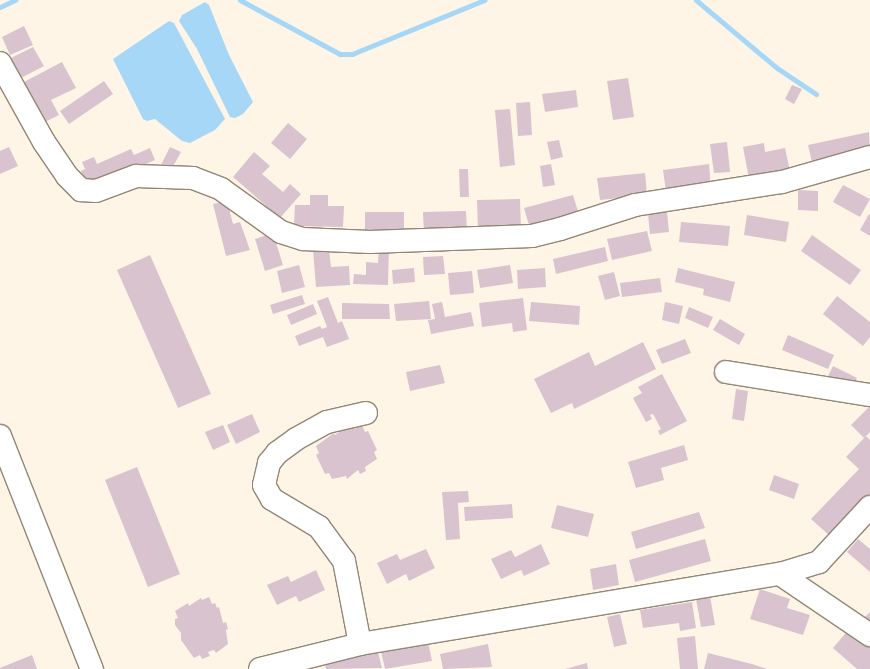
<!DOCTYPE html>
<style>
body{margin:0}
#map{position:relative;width:870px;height:669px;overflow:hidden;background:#fff5e6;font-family:"Noto Sans",sans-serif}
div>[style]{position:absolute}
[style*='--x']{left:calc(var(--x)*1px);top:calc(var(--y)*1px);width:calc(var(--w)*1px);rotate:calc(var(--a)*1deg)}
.water>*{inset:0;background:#a6d7f7}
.stream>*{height:5px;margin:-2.5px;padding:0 2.5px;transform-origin:2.5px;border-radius:2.5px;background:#a6d7f7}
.building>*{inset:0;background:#d9c3ce}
.roads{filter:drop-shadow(1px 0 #928675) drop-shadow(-1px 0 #928675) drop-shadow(0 1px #928675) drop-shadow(0 -1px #928675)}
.minor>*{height:22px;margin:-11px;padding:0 11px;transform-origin:11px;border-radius:11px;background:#fff}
span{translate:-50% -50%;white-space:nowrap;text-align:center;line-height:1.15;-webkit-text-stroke:3px #fff;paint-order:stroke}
</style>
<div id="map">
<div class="water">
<div style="clip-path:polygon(205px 2px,209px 5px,229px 55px,253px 102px,243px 114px,235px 118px,230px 117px,197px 49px,179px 21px,182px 15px)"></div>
<div style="clip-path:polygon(169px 21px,174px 23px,225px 119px,215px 130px,190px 143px,182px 141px,155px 119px,147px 121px,143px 119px,113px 59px)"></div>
</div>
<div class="stream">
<div style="--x:240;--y:0;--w:114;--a:28.4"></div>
<div style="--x:340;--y:54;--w:12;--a:0"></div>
<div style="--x:352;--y:54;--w:143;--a:-22.2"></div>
<div style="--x:696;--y:0;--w:106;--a:40"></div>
<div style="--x:777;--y:68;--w:47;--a:33.7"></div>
<div style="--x:0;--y:7;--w:17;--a:-25"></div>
</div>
<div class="building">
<div style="clip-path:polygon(24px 26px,33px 45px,10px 55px,2px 37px)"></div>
<div style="clip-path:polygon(33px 47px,44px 66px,19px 79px,9px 59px)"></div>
<div style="clip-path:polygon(62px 62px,76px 88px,51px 100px,59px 115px,41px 124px,20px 84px)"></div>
<div style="clip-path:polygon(628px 78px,634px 117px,613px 120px,607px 81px)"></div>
<div style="clip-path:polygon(104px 81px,113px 94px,69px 124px,60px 111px)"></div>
<div style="clip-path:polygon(792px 85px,802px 89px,794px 104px,785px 99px)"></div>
<div style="clip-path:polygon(576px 90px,578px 107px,545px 112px,542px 94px)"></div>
<div style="clip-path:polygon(530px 102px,532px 135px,518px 136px,516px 103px)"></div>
<div style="clip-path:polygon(510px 109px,515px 165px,500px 167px,495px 110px)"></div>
<div style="clip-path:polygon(288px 123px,307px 139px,290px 159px,271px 143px)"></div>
<div style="clip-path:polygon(869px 132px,870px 153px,813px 166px,808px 145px)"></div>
<div style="clip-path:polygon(559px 140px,563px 157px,551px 160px,547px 142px)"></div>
<div style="clip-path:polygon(727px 142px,730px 172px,714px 173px,710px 144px)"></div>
<div style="clip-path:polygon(764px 143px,765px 152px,785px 148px,790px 171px,749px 179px,743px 147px)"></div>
<div style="clip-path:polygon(9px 147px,18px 166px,0 174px,0 151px)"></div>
<div style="clip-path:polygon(170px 147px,181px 152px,170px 172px,160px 167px)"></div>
<div style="clip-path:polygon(150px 148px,155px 160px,89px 189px,81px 171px,85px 169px,82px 162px,94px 157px,97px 164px,131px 149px,134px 155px)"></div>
<div style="clip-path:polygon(254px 152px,270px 166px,262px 174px,283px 192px,290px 184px,301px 194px,280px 218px,233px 177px)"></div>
<div style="clip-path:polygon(551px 164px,555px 185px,543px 187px,540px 166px)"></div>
<div style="clip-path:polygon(709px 164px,711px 187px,666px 192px,663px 170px)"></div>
<div style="clip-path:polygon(459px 169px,468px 169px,469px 197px,460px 197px)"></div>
<div style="clip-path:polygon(645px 173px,647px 195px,600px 200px,597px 178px)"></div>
<div style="clip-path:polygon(843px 185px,870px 199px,860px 217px,833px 202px)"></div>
<div style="clip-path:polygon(798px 190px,818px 191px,818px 211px,798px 210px)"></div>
<div style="clip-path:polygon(310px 195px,328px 195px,328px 206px,344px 206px,343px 227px,294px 226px,295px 205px,310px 205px)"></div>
<div style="clip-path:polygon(573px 195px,580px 218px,531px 232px,524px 208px)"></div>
<div style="clip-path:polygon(520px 199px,521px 230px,478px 231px,477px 200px)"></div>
<div style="clip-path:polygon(227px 201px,233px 224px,240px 222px,250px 250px,226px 256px,213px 204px)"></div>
<div style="clip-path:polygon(466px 211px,467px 233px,424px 234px,423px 212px)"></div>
<div style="clip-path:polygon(365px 212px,404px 212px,404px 235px,365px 235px)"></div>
<div style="clip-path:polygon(667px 212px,669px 232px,650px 234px,648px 214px)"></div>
<div style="clip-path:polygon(869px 214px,870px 215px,870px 236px,860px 230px)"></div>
<div style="clip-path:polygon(747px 215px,789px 222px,786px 242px,744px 235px)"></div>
<div style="clip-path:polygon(681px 222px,730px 226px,728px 246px,679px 242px)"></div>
<div style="clip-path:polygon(647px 231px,652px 251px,612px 260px,607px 239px)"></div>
<div style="clip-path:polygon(273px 233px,283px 265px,265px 271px,255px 239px)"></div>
<div style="clip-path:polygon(812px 235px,861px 270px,850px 285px,801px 251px)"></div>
<div style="clip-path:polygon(379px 246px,389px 246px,388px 285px,353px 284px,354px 274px,366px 275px,366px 262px,378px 263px)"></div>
<div style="clip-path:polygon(605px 247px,608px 261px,556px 274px,553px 259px)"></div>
<div style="clip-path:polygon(329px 249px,331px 267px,349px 266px,350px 285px,316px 287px,313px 250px)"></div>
<div style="clip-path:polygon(150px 255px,211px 394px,178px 408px,117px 270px)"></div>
<div style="clip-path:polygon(443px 256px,445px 274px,424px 275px,423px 257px)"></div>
<div style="clip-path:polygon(299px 265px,305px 287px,282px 293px,277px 271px)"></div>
<div style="clip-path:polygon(510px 265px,513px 283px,480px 288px,477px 270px)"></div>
<div style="clip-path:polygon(414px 268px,415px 282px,393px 284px,392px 270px)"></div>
<div style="clip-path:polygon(545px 268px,546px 287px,518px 289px,517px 270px)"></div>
<div style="clip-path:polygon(678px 268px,735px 282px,730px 302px,703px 295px,704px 289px,675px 282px)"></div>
<div style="clip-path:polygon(472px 271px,474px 293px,450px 295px,448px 273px)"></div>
<div style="clip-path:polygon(614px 272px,620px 296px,605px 300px,598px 276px)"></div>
<div style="clip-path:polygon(660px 278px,662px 292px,622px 297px,620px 283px)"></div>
<div style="clip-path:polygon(302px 295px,305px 304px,273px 314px,270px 305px)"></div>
<div style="clip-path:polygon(837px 296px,870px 322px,870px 337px,863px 346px,823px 314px)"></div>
<div style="clip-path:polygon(328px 297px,338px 323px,342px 321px,349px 339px,327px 347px,323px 337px,299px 346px,295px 336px,320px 326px,322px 329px,327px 327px,317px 301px)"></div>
<div style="clip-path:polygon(523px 298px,527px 330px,513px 332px,512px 323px,482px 327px,479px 303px)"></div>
<div style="clip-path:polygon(429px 301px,431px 319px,396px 321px,394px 304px)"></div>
<div style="clip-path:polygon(442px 302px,445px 317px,471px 312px,474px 326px,431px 334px,428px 320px,435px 319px,432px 304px)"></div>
<div style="clip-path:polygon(531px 302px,580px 306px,579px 325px,529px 321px)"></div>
<div style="clip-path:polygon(665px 302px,683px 306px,679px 324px,662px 320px)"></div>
<div style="clip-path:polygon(342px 303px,389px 304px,390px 319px,342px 319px)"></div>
<div style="clip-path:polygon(313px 304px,317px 314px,291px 325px,287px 315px)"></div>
<div style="clip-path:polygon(689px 307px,713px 317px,708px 328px,685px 318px)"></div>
<div style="clip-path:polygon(720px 319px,745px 334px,739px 345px,713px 330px)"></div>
<div style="clip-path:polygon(788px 335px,834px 355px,828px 369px,782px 350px)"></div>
<div style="clip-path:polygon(685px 339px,691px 353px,662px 364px,656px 350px)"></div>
<div style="clip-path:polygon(643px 342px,656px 369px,574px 409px,572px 403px,551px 413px,534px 379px,589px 352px,595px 366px)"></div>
<div style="clip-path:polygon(440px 365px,445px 383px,410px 391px,406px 372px)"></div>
<div style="clip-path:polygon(833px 366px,857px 378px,852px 388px,828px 376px)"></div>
<div style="clip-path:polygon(662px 374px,687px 421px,660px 435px,658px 431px,661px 429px,653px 414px,650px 415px,652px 419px,646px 422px,633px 398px,642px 393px,638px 387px)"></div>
<div style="clip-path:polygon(736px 389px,748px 391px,744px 421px,732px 419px)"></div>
<div style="clip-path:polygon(870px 406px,870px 432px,864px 438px,851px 425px)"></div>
<div style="clip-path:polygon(252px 414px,260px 432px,236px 444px,227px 425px)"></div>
<div style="clip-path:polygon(223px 425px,230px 442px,213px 450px,205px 432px)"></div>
<div style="clip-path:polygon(362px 425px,365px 432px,368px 431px,377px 450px,374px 452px,377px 459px,365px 467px,366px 471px,360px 474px,358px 470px,347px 479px,346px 476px,332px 479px,329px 473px,325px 474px,316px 455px,319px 453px,316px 446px,334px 433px,335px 435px,346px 427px,347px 429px,354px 426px,355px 429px)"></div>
<div style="clip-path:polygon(866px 436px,870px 440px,870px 494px,830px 536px,811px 519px,859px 469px,846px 457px)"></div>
<div style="clip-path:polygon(684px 445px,688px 460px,661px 468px,664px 480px,636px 488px,628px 462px)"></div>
<div style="clip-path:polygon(137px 467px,180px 574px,148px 587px,105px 480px)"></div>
<div style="clip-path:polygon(774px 475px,799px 484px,794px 499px,769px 490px)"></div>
<div style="clip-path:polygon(468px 491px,469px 502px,458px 503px,460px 539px,446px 540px,442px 492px)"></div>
<div style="clip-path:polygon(512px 504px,513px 518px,465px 521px,464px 507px)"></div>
<div style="clip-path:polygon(557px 505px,594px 514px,588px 537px,551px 528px)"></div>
<div style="clip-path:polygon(699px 512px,705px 528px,636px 549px,631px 532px)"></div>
<div style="clip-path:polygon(705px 539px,711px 561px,635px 582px,629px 560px)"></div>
<div style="clip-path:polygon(858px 539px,870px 549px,870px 572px,847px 552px)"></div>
<div style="clip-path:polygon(541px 544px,550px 564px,524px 576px,521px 570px,501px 579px,491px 559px,511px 550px,515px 557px)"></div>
<div style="clip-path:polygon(426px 549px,435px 568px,409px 581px,406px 574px,387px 584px,377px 563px,397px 554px,400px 560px)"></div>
<div style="clip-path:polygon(616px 564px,619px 585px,593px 590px,590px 569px)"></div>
<div style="clip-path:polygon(316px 570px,325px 590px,299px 602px,296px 596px,277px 605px,267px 585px,288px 576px,291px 582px)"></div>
<div style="clip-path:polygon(760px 589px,790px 599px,787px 608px,810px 615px,803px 635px,750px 619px)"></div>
<div style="clip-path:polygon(710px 596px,715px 625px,701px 627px,696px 599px)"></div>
<div style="clip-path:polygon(209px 597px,212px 604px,215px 603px,217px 608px,219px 607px,223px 623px,226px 622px,228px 629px,226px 630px,228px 644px,216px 653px,214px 650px,208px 652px,210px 656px,202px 659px,200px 655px,194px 658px,181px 640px,181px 633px,175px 625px,175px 619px,178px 618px,175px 611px,188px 603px,189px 606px,201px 598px,202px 600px)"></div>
<div style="clip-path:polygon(692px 602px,696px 628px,680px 631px,679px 623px,643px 628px,640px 610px)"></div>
<div style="clip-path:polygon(870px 612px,870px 625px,863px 619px)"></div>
<div style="clip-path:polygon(620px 614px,627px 644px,614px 647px,607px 617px)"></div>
<div style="clip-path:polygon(850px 628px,870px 646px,870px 669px,857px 669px,833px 648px)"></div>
<div style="clip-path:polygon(695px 636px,698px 669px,680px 669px,677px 638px)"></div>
<div style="clip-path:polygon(428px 642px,432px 661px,385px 669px,381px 651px)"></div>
<div style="clip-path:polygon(488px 644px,492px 667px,443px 669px,440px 654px)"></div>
<div style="clip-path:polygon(378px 652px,382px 668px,326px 669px,325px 664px)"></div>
<div style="clip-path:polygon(708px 653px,752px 664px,767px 669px,704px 669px)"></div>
<div style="clip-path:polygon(32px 655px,37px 669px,0 669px,0 668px)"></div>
<div style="clip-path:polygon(587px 663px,588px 669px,565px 669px)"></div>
</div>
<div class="roads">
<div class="minor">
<div style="--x:0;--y:63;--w:90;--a:60.9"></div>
<div style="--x:44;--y:142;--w:41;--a:55.9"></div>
<div style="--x:67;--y:176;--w:20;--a:45"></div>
<div style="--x:81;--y:190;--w:15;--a:4"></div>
<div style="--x:96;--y:191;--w:43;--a:-20.6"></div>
<div style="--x:136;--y:176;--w:57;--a:2"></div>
<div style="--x:193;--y:178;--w:30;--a:21"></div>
<div style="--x:221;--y:189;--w:74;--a:35.6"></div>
<div style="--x:281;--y:232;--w:23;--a:18"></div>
<div style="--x:303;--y:239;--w:67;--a:2.6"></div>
<div style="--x:370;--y:242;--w:162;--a:-2.1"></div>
<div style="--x:532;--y:236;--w:29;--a:-14"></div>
<div style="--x:560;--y:229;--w:79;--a:-17.7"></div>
<div style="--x:635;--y:205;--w:149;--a:-8.9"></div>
<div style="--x:782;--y:182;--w:91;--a:-15.9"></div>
<div style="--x:726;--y:372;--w:146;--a:9.1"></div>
<div style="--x:0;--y:436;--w:251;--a:68.5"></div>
<div style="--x:780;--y:574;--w:109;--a:34.1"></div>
<div style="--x:360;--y:644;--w:85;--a:-100.9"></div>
<div style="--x:344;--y:561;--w:42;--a:-126.3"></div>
<div style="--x:319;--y:527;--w:55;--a:-149.2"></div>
<div style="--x:272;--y:499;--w:16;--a:-120"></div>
<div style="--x:264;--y:485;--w:23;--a:-77"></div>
<div style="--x:269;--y:463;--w:13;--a:-51"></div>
<div style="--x:277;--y:453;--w:24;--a:-36"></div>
<div style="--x:296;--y:439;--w:35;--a:-29"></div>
<div style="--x:327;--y:422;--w:40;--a:-13"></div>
<div style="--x:260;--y:669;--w:103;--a:-14"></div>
<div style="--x:360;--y:644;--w:426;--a:-9.5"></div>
<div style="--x:780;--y:574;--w:41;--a:-17.1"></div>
<div style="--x:819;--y:562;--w:75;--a:-47.2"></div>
</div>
</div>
</div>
